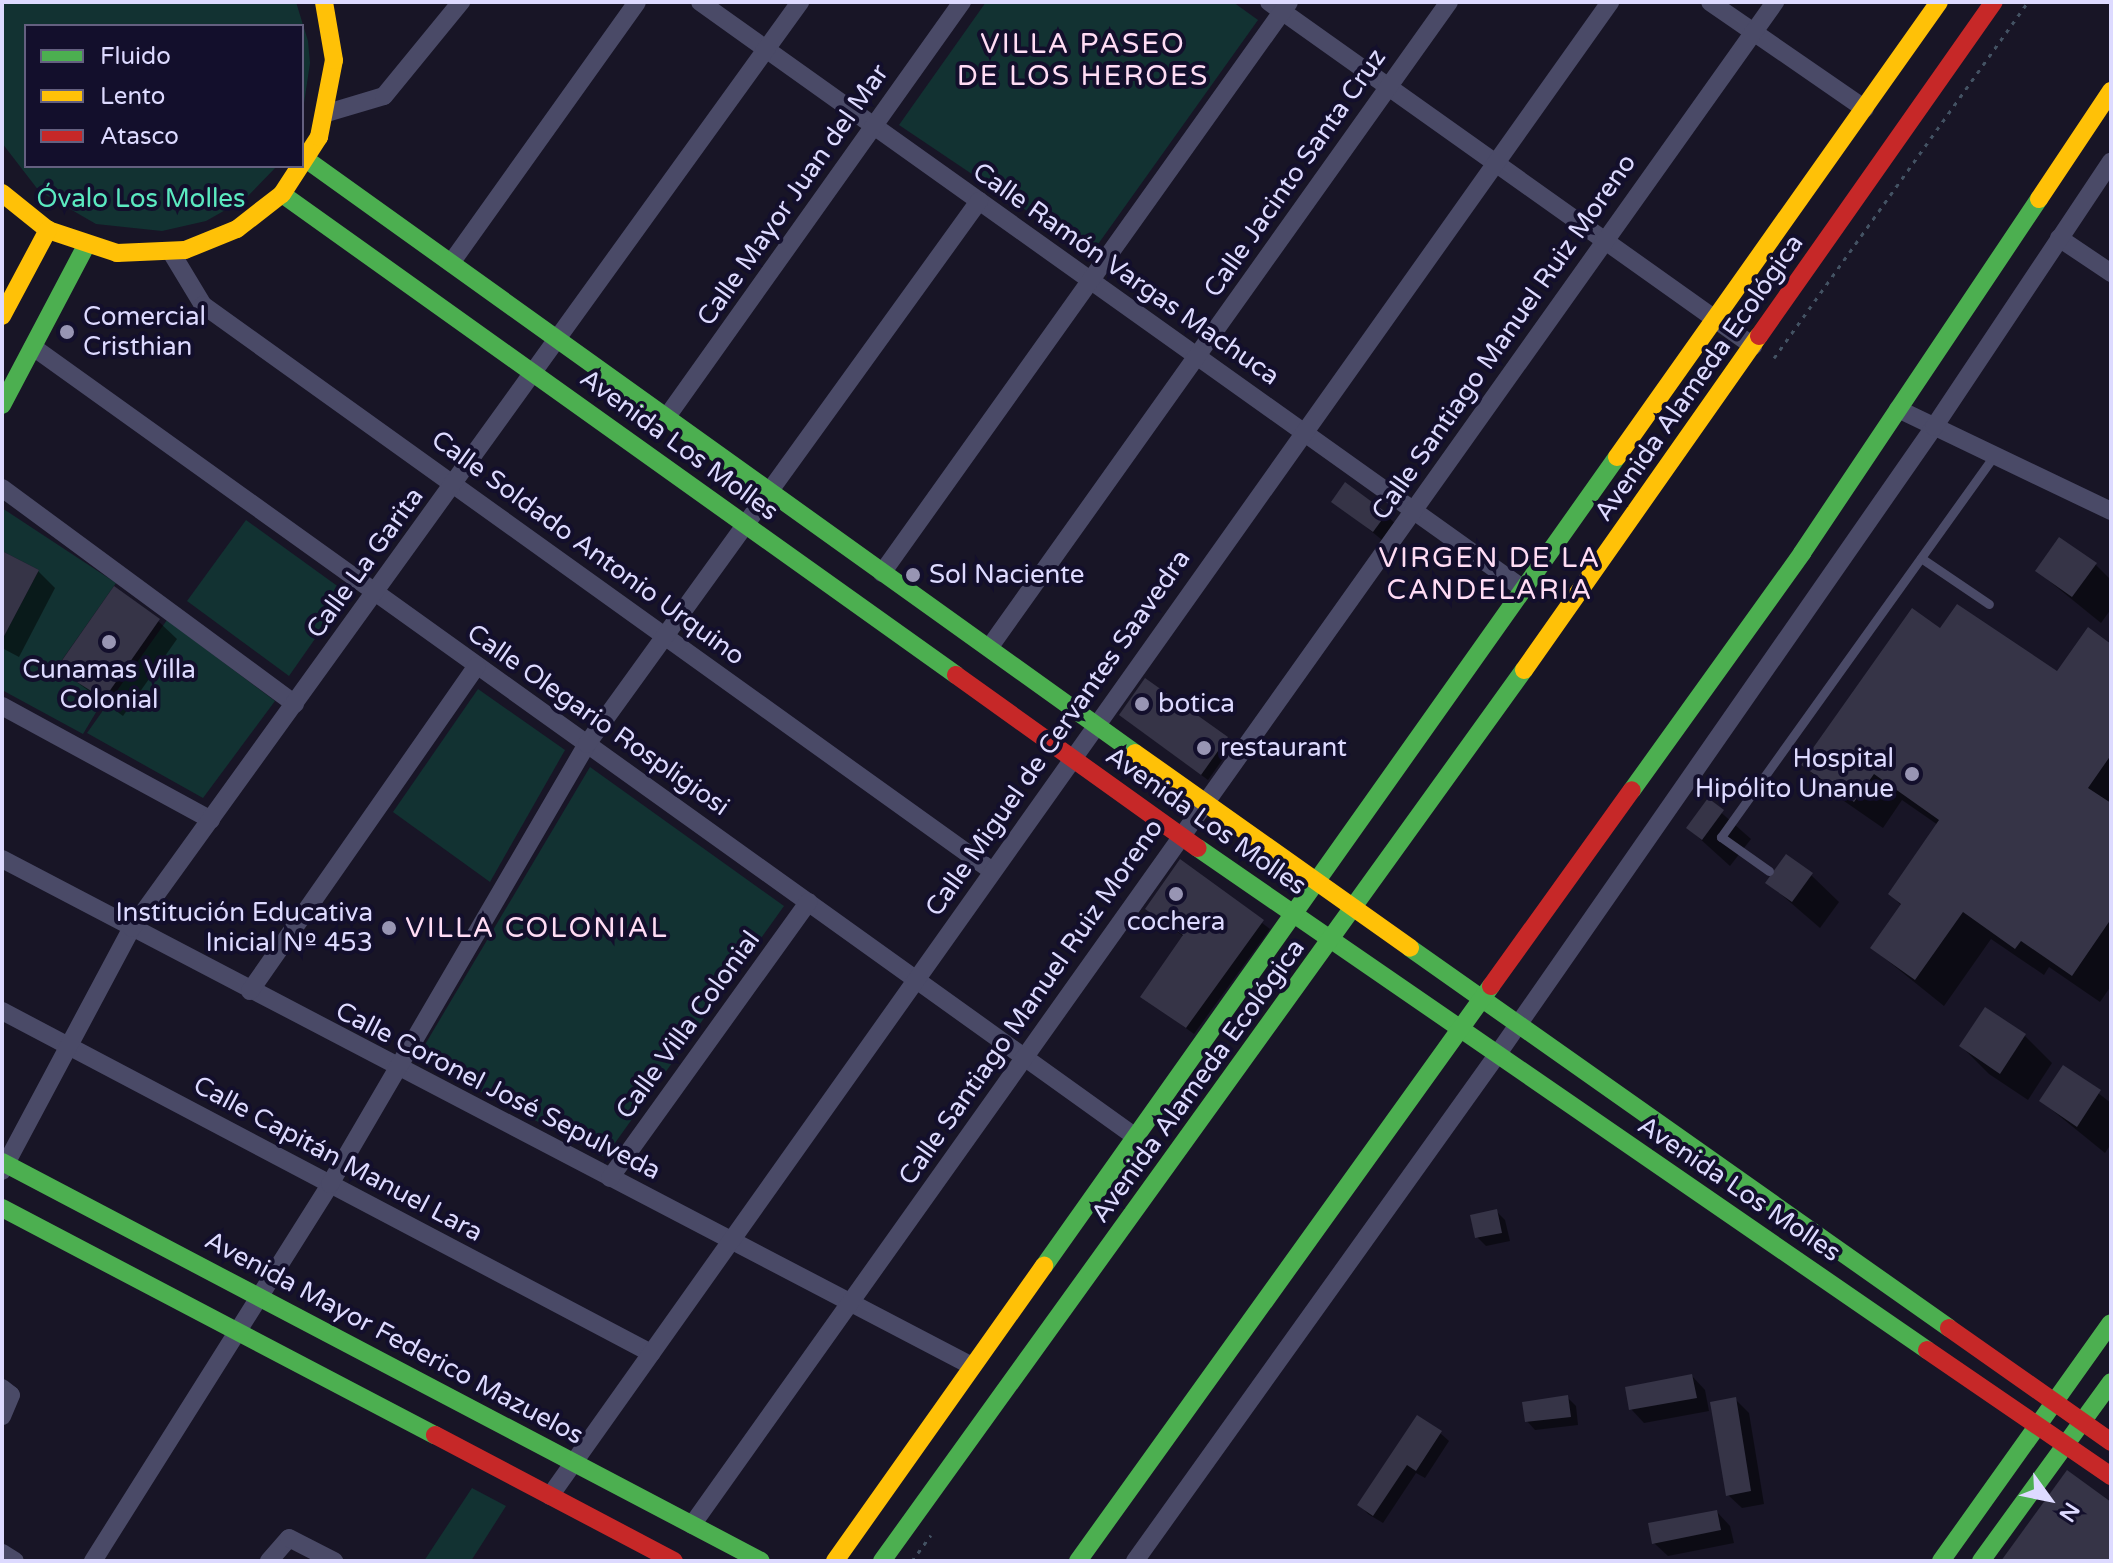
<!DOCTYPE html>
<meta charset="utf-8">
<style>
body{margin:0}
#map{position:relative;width:2113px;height:1563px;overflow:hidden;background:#181526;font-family:"Varela Round",sans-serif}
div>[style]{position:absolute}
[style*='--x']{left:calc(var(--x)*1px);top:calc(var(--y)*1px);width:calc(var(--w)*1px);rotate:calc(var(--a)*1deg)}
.green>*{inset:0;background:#123232}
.shadow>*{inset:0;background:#0007}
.building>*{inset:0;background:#363447}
.path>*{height:3px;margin-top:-1.5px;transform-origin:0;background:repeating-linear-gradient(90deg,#435263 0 4px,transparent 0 10px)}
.lane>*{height:9px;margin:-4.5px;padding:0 4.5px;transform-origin:4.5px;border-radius:4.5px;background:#4a4a67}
.street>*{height:18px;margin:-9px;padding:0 9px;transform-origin:9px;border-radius:9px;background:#4a4a67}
.fast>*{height:18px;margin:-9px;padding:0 9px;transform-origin:9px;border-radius:9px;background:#4caf50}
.slow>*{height:18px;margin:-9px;padding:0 9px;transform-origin:9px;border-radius:9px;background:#ffc107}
.jam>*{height:18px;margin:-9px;padding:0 9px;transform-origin:9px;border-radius:9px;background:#c62828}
.dots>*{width:22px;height:22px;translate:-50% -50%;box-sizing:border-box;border:4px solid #130f2c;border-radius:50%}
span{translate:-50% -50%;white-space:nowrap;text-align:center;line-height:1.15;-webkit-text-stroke:8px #130f2c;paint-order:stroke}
.street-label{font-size:26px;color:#dddaff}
.park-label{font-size:26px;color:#5be9c0}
.poi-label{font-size:26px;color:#dddaff}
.left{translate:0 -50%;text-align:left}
.right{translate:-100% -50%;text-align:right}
.neighbourhood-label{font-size:28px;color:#ffdcf4;letter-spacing:2px}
.frame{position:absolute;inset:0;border:4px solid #dddaff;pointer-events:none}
.legend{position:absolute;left:24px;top:24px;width:280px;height:144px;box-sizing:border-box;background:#130f2c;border:2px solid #646080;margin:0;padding:10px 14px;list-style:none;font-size:24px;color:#dddaff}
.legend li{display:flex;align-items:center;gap:16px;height:40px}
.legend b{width:40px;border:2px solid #646080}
.north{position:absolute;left:2009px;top:1459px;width:80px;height:80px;-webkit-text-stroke:6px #130f2c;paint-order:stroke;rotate:123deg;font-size:22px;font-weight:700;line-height:32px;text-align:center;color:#dddaff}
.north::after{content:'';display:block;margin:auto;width:28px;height:36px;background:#dddaff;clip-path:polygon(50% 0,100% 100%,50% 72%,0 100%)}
</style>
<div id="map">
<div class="green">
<div style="clip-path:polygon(2px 2px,296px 2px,308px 41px,310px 63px,302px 117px,302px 26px,26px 26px,26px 166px,277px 166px,245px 199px,206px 221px,162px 231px,96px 224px,39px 191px,2px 143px)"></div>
<div style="clip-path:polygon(986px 2px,1233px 2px,1258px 20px,1091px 254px,899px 125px)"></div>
<div style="clip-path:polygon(2px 508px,116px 583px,57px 667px,104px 699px,83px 734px,2px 690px,2px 640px,39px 570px,2px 551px)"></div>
<div style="clip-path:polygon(246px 520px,347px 593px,289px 676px,187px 601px)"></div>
<div style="clip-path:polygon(167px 620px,275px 701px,203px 798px,87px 733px)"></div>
<div style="clip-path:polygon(478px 689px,565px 750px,490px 882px,393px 812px)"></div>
<div style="clip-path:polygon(590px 767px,784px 906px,605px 1157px,417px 1058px)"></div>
<div style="clip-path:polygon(472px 1488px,506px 1506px,471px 1561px,424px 1561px)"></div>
</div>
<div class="shadow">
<div style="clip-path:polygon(1334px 501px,1386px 514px,1399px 528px,1387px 544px)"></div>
<div style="clip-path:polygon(2px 553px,38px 571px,55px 588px,19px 657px,2px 648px)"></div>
<div style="clip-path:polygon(2095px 564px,2111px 580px,2111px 609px,2101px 623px,2037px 571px)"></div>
<div style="clip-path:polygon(158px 621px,177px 639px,123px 716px,59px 669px)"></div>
<div style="clip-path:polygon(1941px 630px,2057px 674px,2111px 646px,2111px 986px,2100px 1002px,2049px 967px,2044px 975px,1991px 939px,1944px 1006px,1872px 948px,1902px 906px,1890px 894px,1938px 825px,1902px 800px,1883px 828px,1831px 792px,1804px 765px)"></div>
<div style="clip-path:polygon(1128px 721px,1227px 739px,1233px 745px,1208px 780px)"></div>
<div style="clip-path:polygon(1708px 801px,1751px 839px,1730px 866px,1688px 828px)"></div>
<div style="clip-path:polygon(1181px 862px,1270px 929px,1194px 1034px,1143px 997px,1184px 937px,1147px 909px)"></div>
<div style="clip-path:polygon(1811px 875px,1839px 902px,1820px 928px,1768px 883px)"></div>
<div style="clip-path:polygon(2025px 1036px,2052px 1063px,2028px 1100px,1989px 1074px,1961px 1046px)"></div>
<div style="clip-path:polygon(2064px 1067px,2111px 1103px,2111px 1144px,2105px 1153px,2041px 1101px)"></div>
<div style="clip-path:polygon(1496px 1211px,1505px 1220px,1510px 1241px,1486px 1246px,1477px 1237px)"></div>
<div style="clip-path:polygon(1692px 1376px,1705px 1390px,1709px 1411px,1644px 1423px,1631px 1409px)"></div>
<div style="clip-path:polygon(1567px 1397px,1576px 1406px,1578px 1425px,1535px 1430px,1527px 1421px)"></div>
<div style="clip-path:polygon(1735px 1399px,1749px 1413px,1764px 1504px,1742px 1508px,1728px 1495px)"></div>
<div style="clip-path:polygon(1440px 1433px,1449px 1441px,1425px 1478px,1416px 1473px,1383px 1523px,1368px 1514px,1360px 1505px)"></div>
<div style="clip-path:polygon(1717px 1512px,1730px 1526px,1734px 1543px,1668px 1556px,1654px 1543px)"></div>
</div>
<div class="building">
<div style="clip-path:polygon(1345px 482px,1387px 513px,1373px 532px,1331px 502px)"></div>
<div style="clip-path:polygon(2059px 537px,2097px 563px,2072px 597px,2035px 571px)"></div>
<div style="clip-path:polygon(2px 551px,39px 570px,2px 640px)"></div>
<div style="clip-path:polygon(114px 586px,160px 619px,104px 699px,56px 669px)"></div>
<div style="clip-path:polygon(1957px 604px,2057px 671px,2088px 627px,2111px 644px,2111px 755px,2088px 788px,2111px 803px,2111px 919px,2072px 976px,2021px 941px,2015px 949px,1963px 912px,1915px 980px,1870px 948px,1901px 904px,1888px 894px,1939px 820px,1874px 774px,1854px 802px,1801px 765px,1912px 608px,1940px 628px)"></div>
<div style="clip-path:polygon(1145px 678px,1228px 737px,1201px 775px,1119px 715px)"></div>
<div style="clip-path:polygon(1708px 798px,1724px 810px,1702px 840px,1686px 828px)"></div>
<div style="clip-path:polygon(1786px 854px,1813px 873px,1792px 902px,1765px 883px)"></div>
<div style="clip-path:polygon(1180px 859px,1264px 920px,1186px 1028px,1140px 997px,1183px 935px,1145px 909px)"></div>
<div style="clip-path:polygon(1985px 1007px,2026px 1034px,2000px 1074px,1959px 1046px)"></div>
<div style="clip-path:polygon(2063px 1065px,2101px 1090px,2077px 1127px,2039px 1101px)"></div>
<div style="clip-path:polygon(1497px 1209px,1502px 1233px,1475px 1238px,1470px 1215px)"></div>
<div style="clip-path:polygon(1692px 1374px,1697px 1398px,1629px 1410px,1625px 1387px)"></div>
<div style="clip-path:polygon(1568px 1395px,1571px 1417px,1525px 1422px,1522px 1402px)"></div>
<div style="clip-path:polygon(1736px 1397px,1751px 1491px,1726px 1496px,1710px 1402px)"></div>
<div style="clip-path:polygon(1417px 1415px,1442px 1431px,1416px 1471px,1407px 1465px,1373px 1516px,1357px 1505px)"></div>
<div style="clip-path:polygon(2067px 1470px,2111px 1502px,2111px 1561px,2001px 1561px)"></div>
<div style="clip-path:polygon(1717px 1510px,1721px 1530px,1652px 1544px,1648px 1523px)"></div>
</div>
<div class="path">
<div style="--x:1774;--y:358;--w:437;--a:-54.5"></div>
<div style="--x:912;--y:1561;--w:32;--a:-54"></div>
</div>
<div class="lane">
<div style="--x:1921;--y:558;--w:82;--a:34.1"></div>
<div style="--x:1769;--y:871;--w:59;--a:-144.7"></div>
<div style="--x:1721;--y:837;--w:470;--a:-54.4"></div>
</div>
<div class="street">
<div style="--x:700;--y:2;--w:1009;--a:35.48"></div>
<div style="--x:1269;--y:2;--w:594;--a:35.4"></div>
<div style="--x:1710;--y:2;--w:188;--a:34.6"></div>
<div style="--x:327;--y:113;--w:59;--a:-16.6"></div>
<div style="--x:384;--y:96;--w:122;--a:-50.7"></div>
<div style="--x:2059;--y:238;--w:63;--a:33.9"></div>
<div style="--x:171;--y:252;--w:62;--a:58.9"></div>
<div style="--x:203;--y:305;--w:971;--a:35.65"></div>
<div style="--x:451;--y:263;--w:320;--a:-54.5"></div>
<div style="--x:33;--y:347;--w:1353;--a:35.62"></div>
<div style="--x:1898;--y:409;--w:236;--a:25.6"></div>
<div style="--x:666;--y:418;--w:511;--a:-54.57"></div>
<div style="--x:2;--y:488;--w:364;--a:36.4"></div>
<div style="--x:882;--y:573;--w:701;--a:-54.52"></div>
<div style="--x:989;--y:648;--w:793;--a:-54.55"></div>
<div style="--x:2;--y:706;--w:238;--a:28.6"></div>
<div style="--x:2;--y:859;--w:1095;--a:27.6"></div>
<div style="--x:250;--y:991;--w:396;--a:-55.1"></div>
<div style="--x:2;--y:1011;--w:734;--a:27.79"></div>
<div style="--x:2;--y:1171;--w:276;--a:-61.9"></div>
<div style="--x:132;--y:928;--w:1142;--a:-54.19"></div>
<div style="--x:610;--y:1178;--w:340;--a:-54.3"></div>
<div style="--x:2;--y:1388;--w:11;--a:38"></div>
<div style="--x:11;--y:1395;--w:23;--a:113"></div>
<div style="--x:550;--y:1496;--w:1832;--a:-54.64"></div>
<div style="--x:692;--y:1525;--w:1869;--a:-54.58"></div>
<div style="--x:2;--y:1553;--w:15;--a:32"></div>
<div style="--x:93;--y:1561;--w:445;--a:-57.8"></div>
<div style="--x:330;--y:1184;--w:510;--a:-59.71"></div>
<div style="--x:587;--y:744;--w:670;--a:-54.17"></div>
<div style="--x:269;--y:1561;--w:30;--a:-49"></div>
<div style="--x:289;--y:1538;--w:51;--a:27.1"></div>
<div style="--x:1135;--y:1561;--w:622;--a:-54.42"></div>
<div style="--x:1497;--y:1055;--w:765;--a:-55.17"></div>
<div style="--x:1934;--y:427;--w:319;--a:-56.3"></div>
</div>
<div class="fast">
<div style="--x:307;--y:160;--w:1018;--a:35.61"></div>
<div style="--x:282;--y:194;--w:828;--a:35.51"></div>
<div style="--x:2;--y:405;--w:180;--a:-62.2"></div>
<div style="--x:1632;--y:790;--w:292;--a:-54.3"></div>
<div style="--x:1802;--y:553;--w:426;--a:-56.2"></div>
<div style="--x:1198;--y:848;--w:885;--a:34.55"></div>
<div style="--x:1410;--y:948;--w:659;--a:35.18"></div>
<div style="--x:2;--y:1162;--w:857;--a:27.73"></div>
<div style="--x:2;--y:1208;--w:489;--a:27.7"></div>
<div style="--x:1044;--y:1266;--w:991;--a:-54.69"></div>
<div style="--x:882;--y:1561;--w:1098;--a:-54.23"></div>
<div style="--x:1078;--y:1561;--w:708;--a:-54.31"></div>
<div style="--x:1941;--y:1561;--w:292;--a:-54.5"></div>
<div style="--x:1981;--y:1561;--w:221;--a:-54"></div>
</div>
<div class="slow">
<div style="--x:2;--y:193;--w:59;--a:38.8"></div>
<div style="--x:48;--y:230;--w:73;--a:18.4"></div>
<div style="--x:117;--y:253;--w:68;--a:-2.5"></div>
<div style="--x:185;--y:250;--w:56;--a:-22"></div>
<div style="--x:237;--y:229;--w:57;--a:-37.9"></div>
<div style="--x:282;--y:194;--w:68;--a:-57"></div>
<div style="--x:319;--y:137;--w:78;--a:-79"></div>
<div style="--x:334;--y:60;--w:59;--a:-99.8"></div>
<div style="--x:2039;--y:199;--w:130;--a:-56.3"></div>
<div style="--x:2;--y:316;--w:98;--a:-61.9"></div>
<div style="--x:1617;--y:457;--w:557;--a:-54.71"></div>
<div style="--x:1524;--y:670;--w:408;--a:-54.9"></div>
<div style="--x:1135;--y:753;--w:337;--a:35.3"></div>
<div style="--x:835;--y:1561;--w:362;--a:-54.7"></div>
</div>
<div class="jam">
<div style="--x:1759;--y:336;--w:408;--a:-54.9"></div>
<div style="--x:956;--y:675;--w:297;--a:35.6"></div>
<div style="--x:1491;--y:986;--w:241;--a:-54.3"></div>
<div style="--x:1949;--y:1328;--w:198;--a:35.1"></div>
<div style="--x:1927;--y:1350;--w:223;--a:34.4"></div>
<div style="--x:435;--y:1435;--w:270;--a:27.8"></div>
</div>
<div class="dots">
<div style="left:67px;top:332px;background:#9895b3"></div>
<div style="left:913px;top:575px;background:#9895b3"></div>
<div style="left:109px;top:642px;background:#9895b3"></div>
<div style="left:1142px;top:704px;background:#9895b3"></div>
<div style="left:1204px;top:748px;background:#9895b3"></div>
<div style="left:1912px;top:774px;background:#9895b3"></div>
<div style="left:1176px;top:894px;background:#9895b3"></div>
<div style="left:389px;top:928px;background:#9895b3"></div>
</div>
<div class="street-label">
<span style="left:1295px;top:173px;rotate:-55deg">Calle Jacinto Santa Cruz</span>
<span style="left:793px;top:195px;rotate:-55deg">Calle Mayor Juan del Mar</span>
<span style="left:1126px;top:274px;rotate:35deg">Calle Ramón Vargas Machuca</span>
<span style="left:1504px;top:337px;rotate:-55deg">Calle Santiago Manuel Ruiz Moreno</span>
<span style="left:1699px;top:378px;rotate:-55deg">Avenida Alameda Ecológica</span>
<span style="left:679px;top:445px;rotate:36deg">Avenida Los Molles</span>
<span style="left:588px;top:548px;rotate:36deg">Calle Soldado Antonio Urquino</span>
<span style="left:365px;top:563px;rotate:-54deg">Calle La Garita</span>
<span style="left:598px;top:720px;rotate:35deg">Calle Olegario Rospligiosi</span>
<span style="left:1058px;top:733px;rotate:-55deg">Calle Miguel de Cervantes Saavedra</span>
<span style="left:1206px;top:821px;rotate:35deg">Avenida Los Molles</span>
<span style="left:1031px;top:1002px;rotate:-55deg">Calle Santiago Manuel Ruiz Moreno</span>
<span style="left:688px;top:1025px;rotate:-54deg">Calle Villa Colonial</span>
<span style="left:1198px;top:1081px;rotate:-54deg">Avenida Alameda Ecológica</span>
<span style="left:498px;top:1091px;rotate:27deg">Calle Coronel José Sepulveda</span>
<span style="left:338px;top:1159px;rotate:28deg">Calle Capitán Manuel Lara</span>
<span style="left:1739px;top:1189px;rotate:34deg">Avenida Los Molles</span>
<span style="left:394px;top:1338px;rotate:28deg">Avenida Mayor Federico Mazuelos</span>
</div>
<div class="park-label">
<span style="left:141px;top:199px">Óvalo Los Molles</span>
</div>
<div class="poi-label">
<span class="left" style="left:83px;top:332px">Comercial<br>Cristhian</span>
<span class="left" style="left:929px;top:575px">Sol Naciente</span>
<span style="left:109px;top:685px">Cunamas Villa<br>Colonial</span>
<span class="left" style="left:1158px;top:704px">botica</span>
<span class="left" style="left:1220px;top:748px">restaurant</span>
<span class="right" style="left:1894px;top:774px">Hospital<br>Hipólito Unanue</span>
<span class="right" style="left:373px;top:928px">Institución Educativa<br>Inicial Nº 453</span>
<span style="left:1176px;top:922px">cochera</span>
</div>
<div class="neighbourhood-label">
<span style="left:1083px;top:60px">VILLA PASEO<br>DE LOS HEROES</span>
<span style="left:1490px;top:574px">VIRGEN DE LA<br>CANDELARIA</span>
<span style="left:537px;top:928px">VILLA COLONIAL</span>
</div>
<div class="frame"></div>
<ul class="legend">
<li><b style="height:10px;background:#4caf50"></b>Fluido</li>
<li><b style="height:10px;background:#ffc107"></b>Lento</li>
<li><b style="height:10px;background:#c62828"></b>Atasco</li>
</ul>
<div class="north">N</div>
</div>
